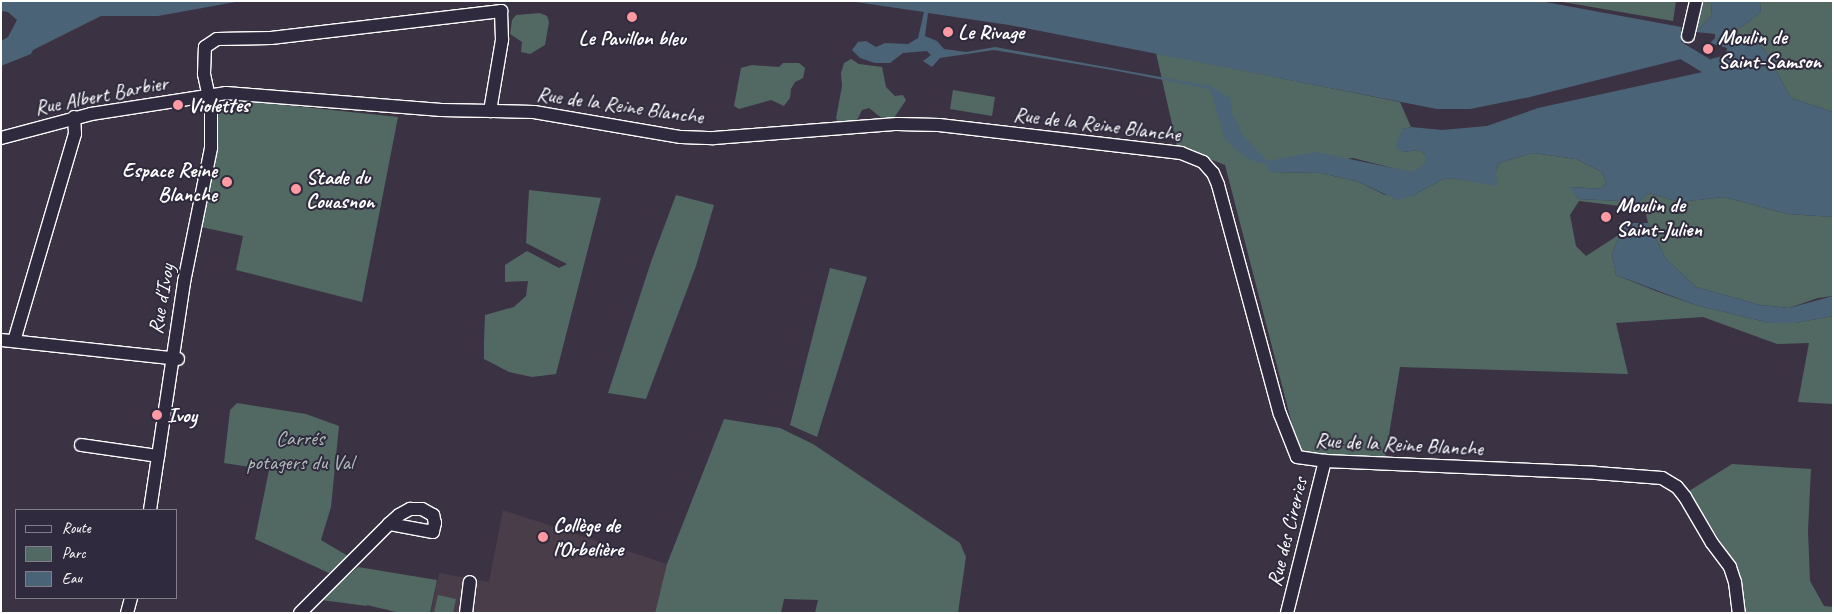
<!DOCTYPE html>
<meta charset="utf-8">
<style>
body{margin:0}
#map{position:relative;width:1834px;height:614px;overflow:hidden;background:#3b3343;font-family:Caveat,sans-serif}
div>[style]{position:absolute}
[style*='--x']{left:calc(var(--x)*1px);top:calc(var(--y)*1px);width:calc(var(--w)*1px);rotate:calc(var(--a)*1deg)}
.built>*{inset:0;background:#4a3d4a}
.green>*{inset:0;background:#526863}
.water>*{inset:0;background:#4b6376}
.river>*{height:15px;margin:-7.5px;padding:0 7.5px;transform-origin:7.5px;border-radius:7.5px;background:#4b6376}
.roads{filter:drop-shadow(1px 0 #fff) drop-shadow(-1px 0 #fff) drop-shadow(0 1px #fff) drop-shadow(0 -1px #fff)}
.minor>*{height:12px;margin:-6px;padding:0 6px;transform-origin:6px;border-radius:6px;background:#2f2a3d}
.dots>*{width:14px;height:14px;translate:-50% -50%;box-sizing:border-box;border:2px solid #2f2a3d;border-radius:50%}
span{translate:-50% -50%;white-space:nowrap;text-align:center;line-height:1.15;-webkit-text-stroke:4px #2f2a3d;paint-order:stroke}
.poi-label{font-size:21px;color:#fff;font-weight:700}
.left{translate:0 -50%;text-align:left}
.right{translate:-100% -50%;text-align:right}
.street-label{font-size:21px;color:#fff}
.park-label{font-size:21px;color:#b1bbb9}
.frame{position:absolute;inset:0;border:2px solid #fff;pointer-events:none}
.legend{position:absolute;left:15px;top:509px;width:162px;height:90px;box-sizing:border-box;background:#2f2a3d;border:1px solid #827f8b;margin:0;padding:6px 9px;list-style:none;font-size:15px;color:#fff}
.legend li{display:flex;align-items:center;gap:10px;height:25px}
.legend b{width:25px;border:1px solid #827f8b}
</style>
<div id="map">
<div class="built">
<div style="clip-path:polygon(503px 510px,667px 564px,655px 613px,431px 613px,439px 573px,489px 582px)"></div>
</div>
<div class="green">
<div style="clip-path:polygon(1557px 1px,1676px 1px,1673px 21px)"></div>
<div style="clip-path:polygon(1701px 1px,1712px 1px,1711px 16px,1696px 32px,1696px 15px)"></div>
<div style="clip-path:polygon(1760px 1px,1833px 1px,1833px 112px,1791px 98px,1765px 50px,1759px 45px,1739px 43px,1732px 28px,1740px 28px,1761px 12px)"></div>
<div style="clip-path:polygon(540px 13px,547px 16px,549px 22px,545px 45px,530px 54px,521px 52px,522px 42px,510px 34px,512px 20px,516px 15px)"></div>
<div style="clip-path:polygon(1156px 53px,1400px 102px,1411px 127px,1403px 129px,1402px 152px,1419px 150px,1425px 154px,1427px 163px,1412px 173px,1353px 158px,1270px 172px,1321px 173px,1359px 182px,1385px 195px,1412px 196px,1441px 180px,1450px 178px,1496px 185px,1496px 171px,1499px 163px,1533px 153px,1576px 159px,1602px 172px,1606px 182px,1602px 189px,1571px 187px,1578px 199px,1620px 201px,1629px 206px,1634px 206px,1648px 193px,1680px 202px,1724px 197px,1788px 214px,1833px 217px,1833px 296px,1818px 298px,1789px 308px,1760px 305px,1696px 287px,1666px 259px,1648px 223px,1645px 209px,1579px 201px,1570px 215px,1576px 246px,1586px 256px,1620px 234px,1612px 254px,1616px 275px,1656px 291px,1696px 305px,1770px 323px,1795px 323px,1833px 316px,1833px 404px,1798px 402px,1809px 343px,1777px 344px,1703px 317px,1616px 323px,1628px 374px,1400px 367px,1385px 459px,1300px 455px,1225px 165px,1177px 146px)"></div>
<div style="clip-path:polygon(851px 59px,859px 64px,882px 67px,886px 87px,895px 96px,903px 95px,906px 100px,894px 118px,884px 120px,869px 108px,862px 110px,857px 120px,839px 124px,836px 118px,842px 86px,841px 73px,844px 63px)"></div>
<div style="clip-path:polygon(783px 63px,799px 63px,805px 68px,803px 78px,795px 82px,791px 89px,790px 98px,784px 106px,771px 100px,739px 109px,734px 106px,741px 68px,752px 65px,779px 67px)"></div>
<div style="clip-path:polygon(953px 90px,995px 97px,992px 116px,950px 109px)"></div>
<div style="clip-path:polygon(228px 99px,398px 117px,362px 302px,236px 270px,243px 236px,201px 227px,216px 108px)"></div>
<div style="clip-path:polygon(529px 190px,601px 198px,556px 374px,532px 377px,509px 372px,484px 359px,484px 341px,485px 315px,514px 307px,526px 296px,528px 281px,505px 282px,505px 265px,527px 251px,559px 268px,567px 264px,526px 243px)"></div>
<div style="clip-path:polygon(676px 195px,714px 205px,696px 266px,646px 399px,608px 393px,652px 259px)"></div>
<div style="clip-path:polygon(830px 268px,867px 277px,817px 437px,790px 425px)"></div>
<div style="clip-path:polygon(237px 403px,306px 414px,339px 426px,331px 507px,321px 540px,348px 556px,329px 573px,255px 539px,269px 470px,224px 463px,230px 410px)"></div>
<div style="clip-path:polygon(724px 419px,780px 428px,813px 444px,960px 543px,966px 557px,958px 613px,815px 613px,818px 600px,784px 599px,781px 613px,655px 613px,667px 564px)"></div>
<div style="clip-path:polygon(1732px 464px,1811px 469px,1808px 531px,1810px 581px,1824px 606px,1833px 607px,1833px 613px,1741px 613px,1739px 572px,1689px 491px)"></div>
<div style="clip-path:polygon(358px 567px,437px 580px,430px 613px,400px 613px,367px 605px,367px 606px,321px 600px)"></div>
<div style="clip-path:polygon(438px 595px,456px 599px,453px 613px,434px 613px)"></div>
</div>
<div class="water">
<div style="clip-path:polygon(1px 1px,241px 1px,158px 16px,101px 16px,33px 50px,31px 54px,1px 66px,1px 41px,8px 37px,17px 20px,8px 12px,1px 11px)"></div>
<div style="clip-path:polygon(849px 1px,1540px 1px,1681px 27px,1681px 59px,1530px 97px,1470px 109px,1437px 109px,1009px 25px,928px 13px,925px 36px,937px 41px,944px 49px,966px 52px,995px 47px,1210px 86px,1230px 98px,1232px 113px,1243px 135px,1267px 161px,1316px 152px,1412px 172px,1426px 163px,1425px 154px,1419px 150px,1402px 152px,1395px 147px,1403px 129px,1411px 127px,1442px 130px,1487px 126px,1538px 108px,1712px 70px,1711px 59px,1726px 55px,1727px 48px,1710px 43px,1715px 38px,1715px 34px,1696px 32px,1711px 16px,1712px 1px,1760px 1px,1761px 12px,1740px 28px,1732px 29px,1739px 43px,1759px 45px,1765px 50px,1791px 98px,1833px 112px,1833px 217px,1788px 214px,1724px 197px,1680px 202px,1648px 193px,1634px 206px,1629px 206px,1620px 201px,1578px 199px,1570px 187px,1602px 189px,1606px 182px,1602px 172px,1576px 159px,1533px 153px,1499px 163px,1496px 171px,1497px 186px,1450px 178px,1441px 180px,1412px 196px,1397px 200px,1359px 182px,1321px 173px,1270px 172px,1267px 165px,1246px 158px,1225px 139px,1210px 89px,1112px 70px,994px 50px,940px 58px,932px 67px,923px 61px,931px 55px,927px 51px,903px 53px,890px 63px,875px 63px,860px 58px,852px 50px,858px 42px,866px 41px,876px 47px,885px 43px,908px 44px,918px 38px,924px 12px)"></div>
<div style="clip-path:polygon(1619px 223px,1648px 223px,1666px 259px,1696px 287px,1760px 305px,1789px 308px,1833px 296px,1833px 316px,1795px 323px,1770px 323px,1696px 305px,1616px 275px,1612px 254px,1620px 234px)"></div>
</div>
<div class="river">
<div style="--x:1662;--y:46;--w:15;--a:8"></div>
<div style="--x:1677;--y:48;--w:62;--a:31.1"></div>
</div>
<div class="roads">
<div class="minor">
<div style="--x:1688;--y:36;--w:36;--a:-77"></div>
<div style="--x:1;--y:138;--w:93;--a:-14.9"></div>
<div style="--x:91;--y:114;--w:137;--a:-8.8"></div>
<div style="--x:226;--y:93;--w:216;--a:4.5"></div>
<div style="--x:441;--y:110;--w:93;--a:1.2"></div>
<div style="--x:534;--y:112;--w:149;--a:9.7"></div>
<div style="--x:681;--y:137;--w:33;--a:2"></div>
<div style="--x:714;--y:138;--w:184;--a:-4.4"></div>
<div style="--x:897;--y:124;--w:42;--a:1.4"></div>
<div style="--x:939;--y:125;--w:244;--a:6.6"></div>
<div style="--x:1181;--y:153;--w:24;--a:22"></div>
<div style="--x:1203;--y:162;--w:15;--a:48"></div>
<div style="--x:1213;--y:173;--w:13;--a:67"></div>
<div style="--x:1218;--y:185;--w:237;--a:74.9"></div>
<div style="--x:1280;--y:414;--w:46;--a:68.4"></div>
<div style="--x:1297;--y:457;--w:28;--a:8"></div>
<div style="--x:1325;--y:461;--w:271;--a:2.5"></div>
<div style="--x:1596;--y:473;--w:66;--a:4.3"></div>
<div style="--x:1662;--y:478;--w:17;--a:31"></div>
<div style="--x:1677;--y:487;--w:13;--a:51"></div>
<div style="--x:1685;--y:497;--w:53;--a:59.6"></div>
<div style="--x:1712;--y:543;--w:30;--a:53"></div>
<div style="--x:1730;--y:567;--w:16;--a:72"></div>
<div style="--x:1735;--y:582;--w:31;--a:83"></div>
<div style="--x:1;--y:340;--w:178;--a:6.1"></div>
<div style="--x:14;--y:341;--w:216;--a:-73.6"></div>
<div style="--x:75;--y:134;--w:17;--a:-93"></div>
<div style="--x:81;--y:445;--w:78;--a:8.1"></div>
<div style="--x:150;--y:510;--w:231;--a:-81.5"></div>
<div style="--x:184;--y:282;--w:137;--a:-78.6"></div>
<div style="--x:211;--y:148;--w:41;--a:-90"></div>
<div style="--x:211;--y:107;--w:34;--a:-102"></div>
<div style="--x:204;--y:74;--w:27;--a:-88"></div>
<div style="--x:205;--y:47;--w:14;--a:-34"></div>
<div style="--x:217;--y:39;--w:54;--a:-1.1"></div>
<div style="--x:271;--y:38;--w:232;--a:-6.7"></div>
<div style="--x:501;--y:11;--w:29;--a:88"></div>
<div style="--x:502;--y:40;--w:72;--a:99.6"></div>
<div style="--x:127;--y:613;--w:16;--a:-75"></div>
<div style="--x:300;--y:613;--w:126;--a:-45"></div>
<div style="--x:389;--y:524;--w:13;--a:-42"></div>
<div style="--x:399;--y:515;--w:13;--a:-29"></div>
<div style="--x:410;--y:509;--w:12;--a:0"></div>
<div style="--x:422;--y:509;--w:13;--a:29"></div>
<div style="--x:433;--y:515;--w:8;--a:76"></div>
<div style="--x:435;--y:523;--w:9;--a:103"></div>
<div style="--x:433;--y:532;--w:45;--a:-169.7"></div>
<div style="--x:466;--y:613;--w:31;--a:-83"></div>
<div style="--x:1287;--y:613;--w:157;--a:-76"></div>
</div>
</div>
<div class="dots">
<div style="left:632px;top:17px;background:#ff9aa2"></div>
<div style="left:948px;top:32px;background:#ff9aa2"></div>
<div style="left:1708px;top:49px;background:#ff9aa2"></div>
<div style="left:178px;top:105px;background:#ff9aa2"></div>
<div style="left:227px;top:182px;background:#ff9aa2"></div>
<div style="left:296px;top:189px;background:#ff9aa2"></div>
<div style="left:1606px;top:217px;background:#ff9aa2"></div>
<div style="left:157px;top:415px;background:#ff9aa2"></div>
<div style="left:543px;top:537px;background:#ff9aa2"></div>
</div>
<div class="poi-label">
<span class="left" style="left:958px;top:32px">Le Rivage</span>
<span class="left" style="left:1718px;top:49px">Moulin de<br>Saint-Samson</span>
<span style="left:632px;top:38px">Le Pavillon bleu</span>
<span class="left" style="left:188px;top:105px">Violettes</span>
<span class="right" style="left:217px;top:182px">Espace Reine<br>Blanche</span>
<span class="left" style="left:306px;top:189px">Stade du<br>Couasnon</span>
<span class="left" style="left:1616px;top:217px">Moulin de<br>Saint-Julien</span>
<span class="left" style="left:167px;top:415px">Ivoy</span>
<span class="left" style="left:553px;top:537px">Collège de<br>l'Orbelière</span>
</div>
<div class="street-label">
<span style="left:101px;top:95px;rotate:-11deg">Rue Albert Barbier</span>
<span style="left:620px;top:105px;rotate:8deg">Rue de la Reine Blanche</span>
<span style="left:1097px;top:124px;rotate:7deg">Rue de la Reine Blanche</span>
<span style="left:161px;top:299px;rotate:-80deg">Rue d'Ivoy</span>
<span style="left:1399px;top:444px;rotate:3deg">Rue de la Reine Blanche</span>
<span style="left:1287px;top:532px;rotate:-76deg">Rue des Cireries</span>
</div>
<div class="park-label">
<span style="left:300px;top:450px">Carrés<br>potagers du Val</span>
</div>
<div class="frame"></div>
<ul class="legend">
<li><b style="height:6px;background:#2f2a3d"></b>Route</li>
<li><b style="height:14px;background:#526863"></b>Parc</li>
<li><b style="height:14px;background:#4b6376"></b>Eau</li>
</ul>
</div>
